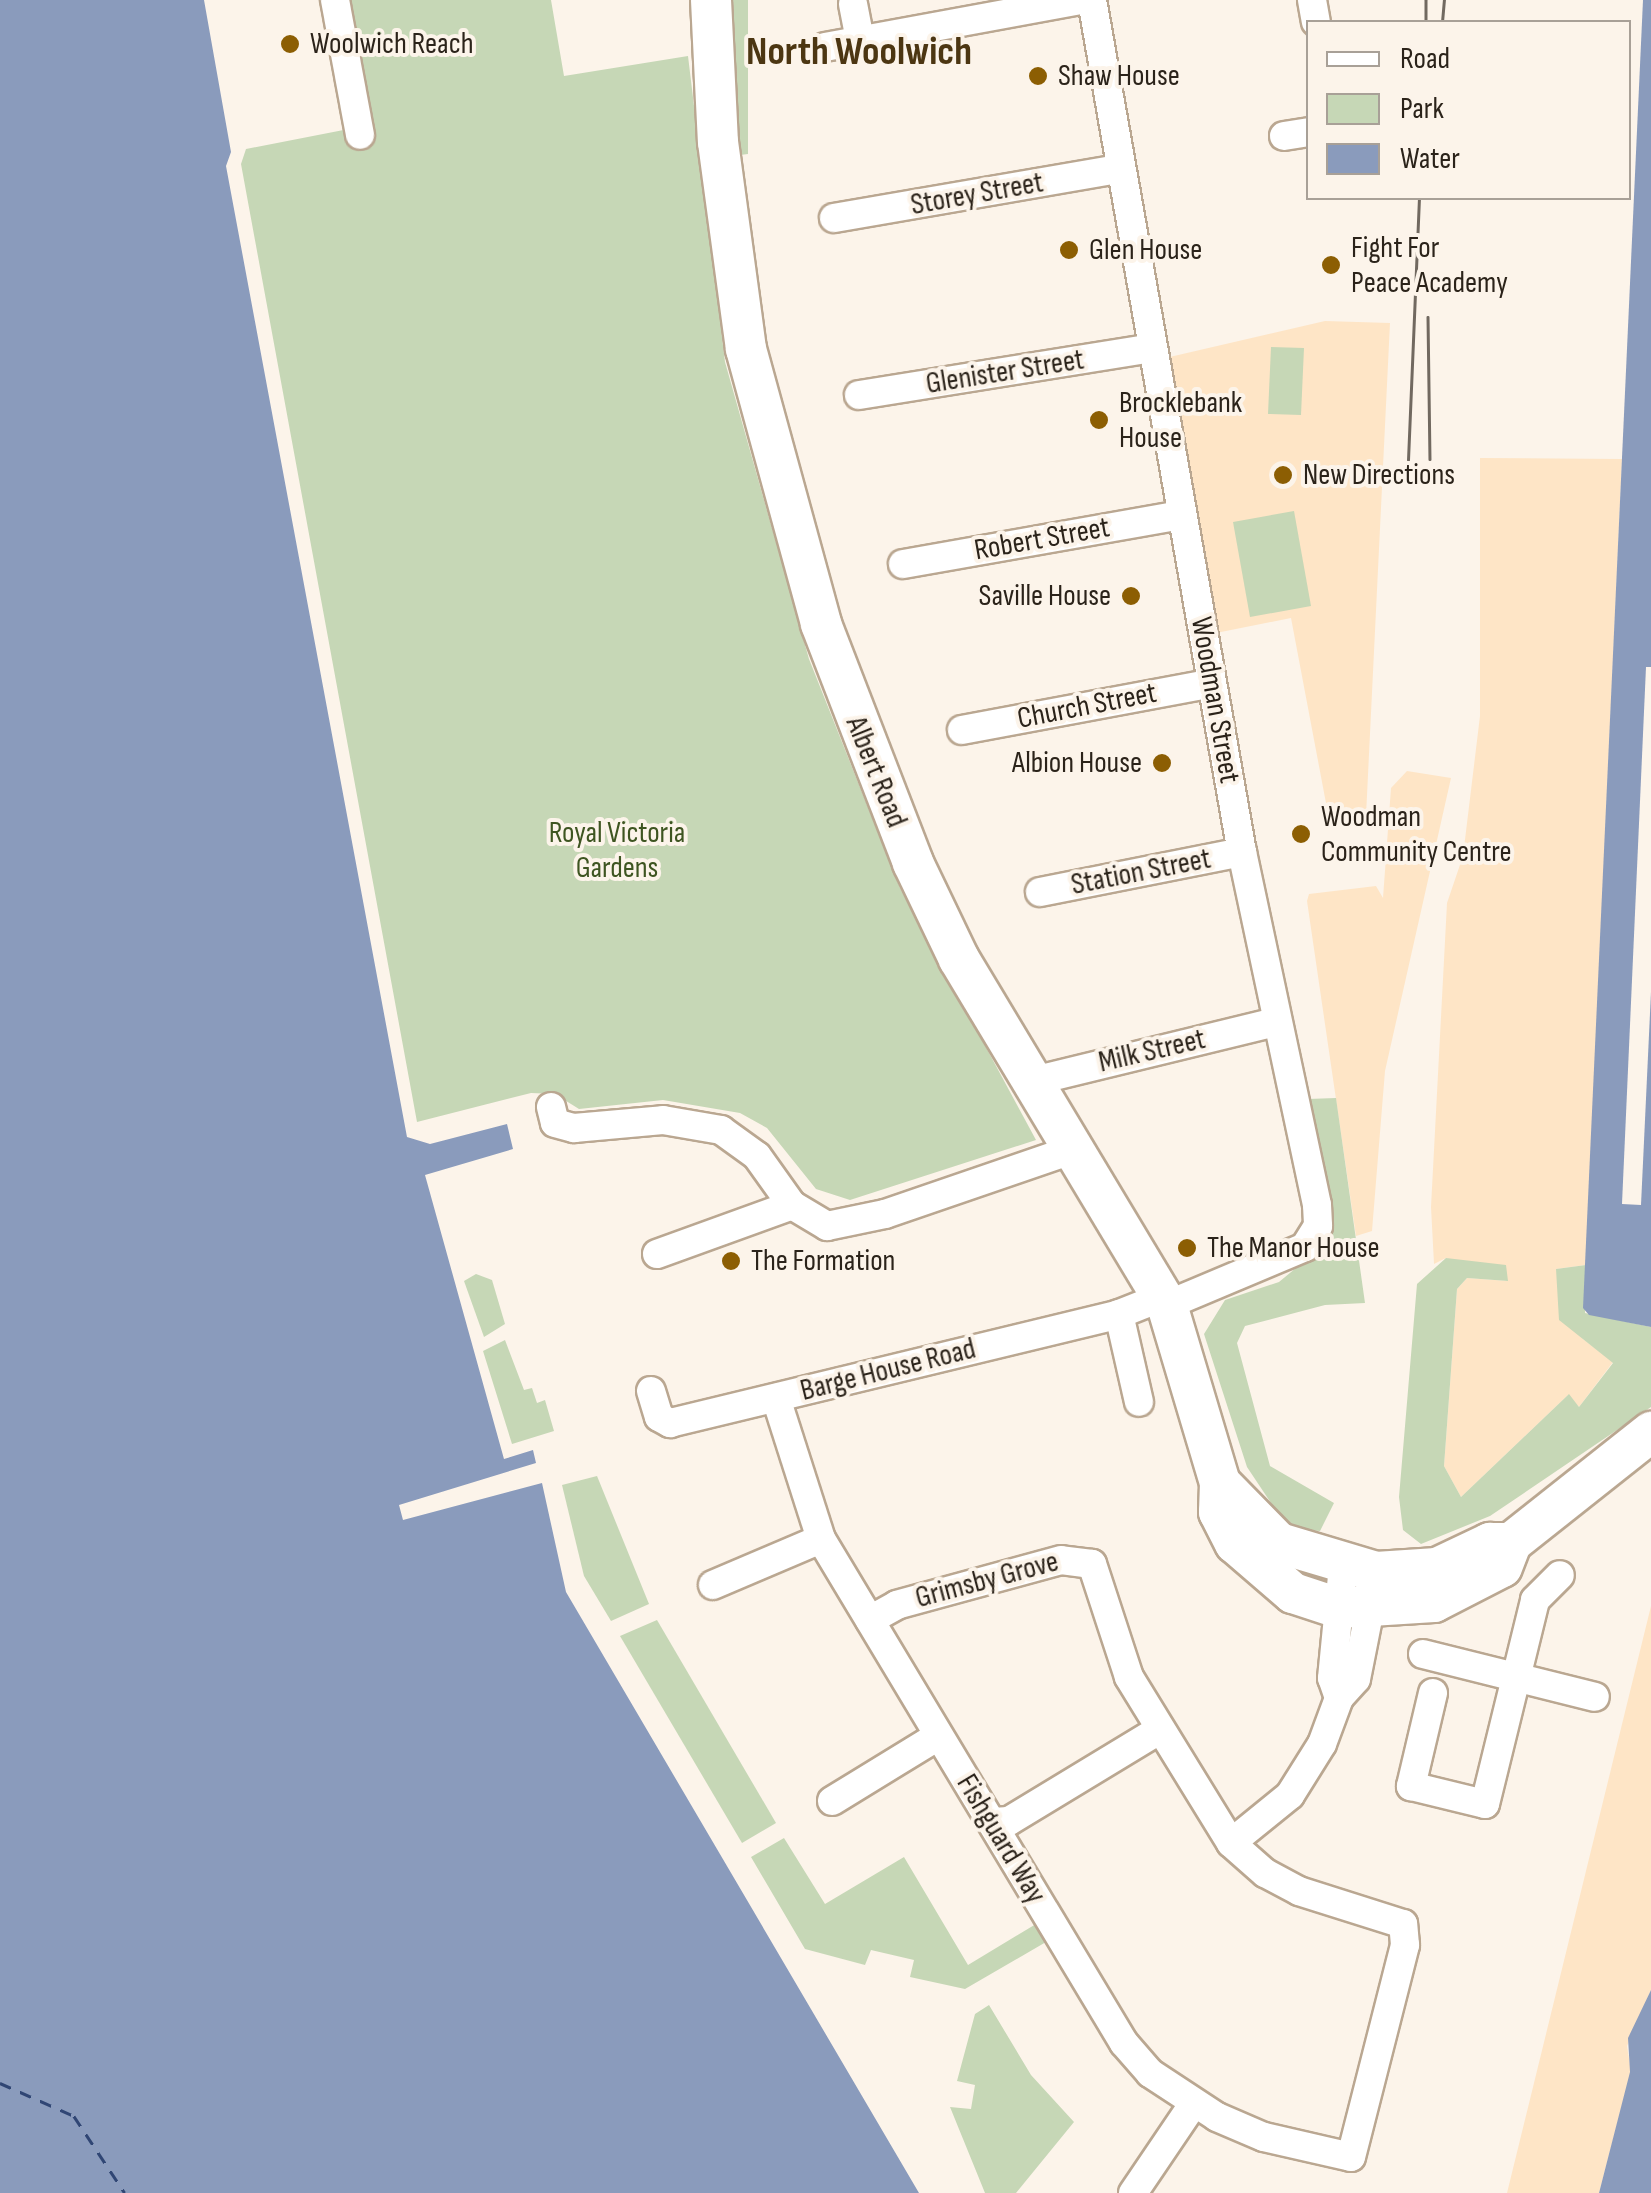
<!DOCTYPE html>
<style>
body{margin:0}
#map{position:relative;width:1651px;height:2193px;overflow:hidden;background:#fcf4ea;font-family:"Sofia Sans Condensed",sans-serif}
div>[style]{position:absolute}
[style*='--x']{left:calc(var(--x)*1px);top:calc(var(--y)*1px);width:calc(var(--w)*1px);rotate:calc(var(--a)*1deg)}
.built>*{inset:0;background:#fee5c6}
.green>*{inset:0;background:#c6d7b6}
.water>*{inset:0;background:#8a9bbc}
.pier>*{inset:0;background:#fcf4ea}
.ferry>*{height:2.5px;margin-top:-1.25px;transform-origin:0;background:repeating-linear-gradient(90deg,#304674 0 12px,transparent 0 22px)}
.roads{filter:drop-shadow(2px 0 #baa791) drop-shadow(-2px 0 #baa791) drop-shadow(0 2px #baa791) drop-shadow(0 -2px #baa791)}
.minor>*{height:28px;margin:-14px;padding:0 14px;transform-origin:14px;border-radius:14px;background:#fff}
.highway>*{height:40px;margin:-20px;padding:0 20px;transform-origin:20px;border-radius:20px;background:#fff}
.tram>*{height:2.5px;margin:-1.25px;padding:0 1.25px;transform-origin:1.25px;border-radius:1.25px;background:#716960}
.dots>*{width:28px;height:28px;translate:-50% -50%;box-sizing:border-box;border:5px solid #fcf4ea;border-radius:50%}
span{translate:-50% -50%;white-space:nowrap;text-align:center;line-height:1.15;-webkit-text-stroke:8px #fcf4ea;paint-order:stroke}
.poi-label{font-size:30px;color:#2b231a}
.left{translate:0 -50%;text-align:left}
.right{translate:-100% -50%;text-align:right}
.street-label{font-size:30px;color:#2b231a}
.park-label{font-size:30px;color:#3e5521}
.district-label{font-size:40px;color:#4c3612;font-weight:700}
.legend{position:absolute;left:1306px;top:20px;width:325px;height:180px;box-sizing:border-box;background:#fcf4ea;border:2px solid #a8a097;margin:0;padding:12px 18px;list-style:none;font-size:30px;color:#2b231a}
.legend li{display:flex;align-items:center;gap:20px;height:50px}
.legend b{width:50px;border:2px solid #a8a097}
</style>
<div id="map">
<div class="built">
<div style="clip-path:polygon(1325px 321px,1390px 323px,1366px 816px,1329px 819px,1291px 618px,1211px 634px,1161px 359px)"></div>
<div style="clip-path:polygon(1480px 458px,1622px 459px,1586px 1265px,1556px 1269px,1583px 1339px,1613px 1362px,1579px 1407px,1568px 1395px,1461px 1497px,1444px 1466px,1457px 1289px,1467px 1278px,1508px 1281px,1446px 1258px,1434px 1264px,1431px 1207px,1447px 903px,1463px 856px,1480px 716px)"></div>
<div style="clip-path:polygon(1407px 771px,1451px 778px,1385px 1071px,1372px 1231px,1356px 1236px,1307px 901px,1309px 894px,1376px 886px,1383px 898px,1391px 788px)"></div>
<div style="clip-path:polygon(1651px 1606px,1651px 1990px,1627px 2046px,1631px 2071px,1599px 2193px,1507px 2193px)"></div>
</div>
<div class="green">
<div style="clip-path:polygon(342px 0,551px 0,564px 76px,688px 56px,725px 362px,809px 659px,900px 888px,1036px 1140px,850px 1200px,816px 1189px,767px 1128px,740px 1113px,663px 1100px,579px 1109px,555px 1094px,531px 1093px,417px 1122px,241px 164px,246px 149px,364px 126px)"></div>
<div style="clip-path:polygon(733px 0,748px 0,748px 154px,740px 155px)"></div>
<div style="clip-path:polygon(1271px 347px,1304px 348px,1301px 415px,1268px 414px)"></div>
<div style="clip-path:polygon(1294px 511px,1311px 606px,1250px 617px,1233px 522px)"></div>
<div style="clip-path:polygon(1336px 1098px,1365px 1303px,1325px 1305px,1245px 1326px,1237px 1343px,1270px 1466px,1334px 1503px,1320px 1531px,1301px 1530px,1279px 1515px,1247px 1467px,1204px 1334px,1225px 1300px,1279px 1282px,1325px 1244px,1308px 1099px)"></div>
<div style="clip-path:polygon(1446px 1258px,1506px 1265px,1508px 1281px,1467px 1278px,1457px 1289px,1444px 1466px,1461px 1497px,1569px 1394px,1579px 1407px,1613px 1363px,1559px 1320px,1556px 1269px,1586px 1265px,1585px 1313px,1651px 1327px,1651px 1407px,1490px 1516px,1421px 1544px,1403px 1530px,1399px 1497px,1417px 1284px)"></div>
<div style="clip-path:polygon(476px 1274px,492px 1280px,505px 1324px,484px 1337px,464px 1281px)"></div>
<div style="clip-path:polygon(505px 1340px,524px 1390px,532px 1388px,537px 1403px,545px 1400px,554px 1431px,512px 1444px,483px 1351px)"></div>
<div style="clip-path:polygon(597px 1476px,649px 1604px,611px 1621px,584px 1576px,562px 1485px)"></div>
<div style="clip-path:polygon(657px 1620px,776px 1823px,742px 1843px,620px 1636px)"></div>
<div style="clip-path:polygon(784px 1838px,825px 1904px,904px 1857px,968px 1965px,1036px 1924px,1046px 1942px,965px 1989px,910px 1977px,914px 1960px,871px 1950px,865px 1965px,805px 1949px,751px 1857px)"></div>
<div style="clip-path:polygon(989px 2005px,1031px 2075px,1074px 2122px,1016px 2193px,985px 2193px,950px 2107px,971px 2109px,975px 2085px,957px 2081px,975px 2014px)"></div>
</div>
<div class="water">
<div style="clip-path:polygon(0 0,204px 0,231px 152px,226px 166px,407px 1137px,430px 1144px,507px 1124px,513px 1149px,425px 1175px,504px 1459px,533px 1450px,536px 1463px,399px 1505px,403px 1520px,542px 1483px,566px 1592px,919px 2193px,0 2193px)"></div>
<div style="clip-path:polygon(1643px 0,1651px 0,1651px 1327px,1589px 1315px,1583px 1308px)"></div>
<div style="clip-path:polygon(1651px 1990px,1651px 2193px,1599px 2193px,1630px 2072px,1628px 2038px)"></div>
</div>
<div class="pier">
<div style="clip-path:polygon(1646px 667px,1651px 667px,1651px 992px,1641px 1205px,1622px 1204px)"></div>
</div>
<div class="ferry">
<div style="--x:0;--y:2083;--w:81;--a:24"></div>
<div style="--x:74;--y:2116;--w:92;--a:56.5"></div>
</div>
<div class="roads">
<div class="minor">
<div style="--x:335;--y:0;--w:137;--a:79.5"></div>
<div style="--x:1092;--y:0;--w:865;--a:80.02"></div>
<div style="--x:1242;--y:852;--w:361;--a:78"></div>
<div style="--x:1317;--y:1205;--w:21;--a:87"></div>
<div style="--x:1318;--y:1226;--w:25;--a:122"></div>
<div style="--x:1305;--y:1247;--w:150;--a:157.2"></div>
<div style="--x:1312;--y:0;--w:22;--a:80"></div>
<div style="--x:853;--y:4;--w:37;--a:79"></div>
<div style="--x:825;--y:47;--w:260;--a:-10.4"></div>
<div style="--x:1284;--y:136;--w:24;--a:-9"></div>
<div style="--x:834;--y:218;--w:289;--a:-9.8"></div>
<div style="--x:859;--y:395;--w:296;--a:-9.1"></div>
<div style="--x:903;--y:564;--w:282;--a:-10"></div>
<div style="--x:962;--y:730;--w:254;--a:-10.6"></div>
<div style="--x:1040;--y:892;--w:206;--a:-11.2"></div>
<div style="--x:1029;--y:1082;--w:254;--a:-13.7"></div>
<div style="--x:551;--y:1107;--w:16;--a:76"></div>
<div style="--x:555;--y:1123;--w:20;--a:15"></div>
<div style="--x:574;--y:1128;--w:89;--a:-5.1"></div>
<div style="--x:663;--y:1120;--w:59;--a:9.8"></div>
<div style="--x:721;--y:1130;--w:44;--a:35.8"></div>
<div style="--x:757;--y:1156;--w:60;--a:54.5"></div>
<div style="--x:792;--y:1205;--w:41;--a:31"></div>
<div style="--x:827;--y:1226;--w:59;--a:-11.7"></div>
<div style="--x:885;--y:1214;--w:198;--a:-18.9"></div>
<div style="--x:657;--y:1254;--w:144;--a:-19.9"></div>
<div style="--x:1119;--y:1314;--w:90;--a:77.2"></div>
<div style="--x:651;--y:1391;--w:27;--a:73"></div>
<div style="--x:659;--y:1417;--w:13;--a:29"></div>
<div style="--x:670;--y:1423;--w:462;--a:-13.6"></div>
<div style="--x:1119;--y:1314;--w:46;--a:-21.6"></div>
<div style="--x:776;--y:1398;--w:148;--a:72.3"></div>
<div style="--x:821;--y:1539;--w:588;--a:58.99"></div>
<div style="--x:1124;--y:2043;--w:40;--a:49"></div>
<div style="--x:1150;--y:2073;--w:80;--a:33.3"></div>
<div style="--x:1217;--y:2117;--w:51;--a:23.1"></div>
<div style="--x:1264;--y:2137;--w:89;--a:12.9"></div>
<div style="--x:1351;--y:2157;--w:219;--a:-75.7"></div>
<div style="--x:1405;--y:1945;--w:21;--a:-95"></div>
<div style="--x:1403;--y:1924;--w:109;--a:-162.4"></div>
<div style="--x:1299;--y:1891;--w:38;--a:-152"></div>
<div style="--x:1265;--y:1873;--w:45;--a:-138.6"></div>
<div style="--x:1231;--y:1843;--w:195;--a:-121.6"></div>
<div style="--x:1129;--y:1677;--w:119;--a:-108.1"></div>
<div style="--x:1092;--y:1564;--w:31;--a:-173"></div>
<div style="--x:1061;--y:1560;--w:170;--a:164.7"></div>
<div style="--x:897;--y:1605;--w:31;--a:151"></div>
<div style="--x:713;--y:1585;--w:117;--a:-23.1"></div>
<div style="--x:1423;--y:1654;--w:177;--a:14"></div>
<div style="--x:1433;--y:1693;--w:96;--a:103.3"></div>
<div style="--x:1411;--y:1786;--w:76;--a:13.7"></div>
<div style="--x:1485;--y:1804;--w:210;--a:-76.2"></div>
<div style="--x:1535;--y:1600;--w:35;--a:-45"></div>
<div style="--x:1339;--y:1698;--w:21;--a:-109"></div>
<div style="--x:1332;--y:1678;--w:114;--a:-84.4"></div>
<div style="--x:832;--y:1801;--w:124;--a:-31.5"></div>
<div style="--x:993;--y:1822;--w:16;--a:-4"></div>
<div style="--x:1009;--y:1821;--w:175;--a:-31.2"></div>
<div style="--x:1231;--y:1843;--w:76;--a:-39.1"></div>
<div style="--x:1290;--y:1795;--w:60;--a:-57.9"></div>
<div style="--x:1322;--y:1744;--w:49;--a:-69.7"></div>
<div style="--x:1339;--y:1698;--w:25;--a:-48"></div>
<div style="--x:1356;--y:1679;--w:88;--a:-78.8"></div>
<div style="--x:1133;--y:2193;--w:109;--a:-55.9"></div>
</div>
<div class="highway">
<div style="--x:711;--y:0;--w:142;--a:87.2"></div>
<div style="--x:718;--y:142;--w:209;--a:82.3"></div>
<div style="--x:746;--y:349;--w:285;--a:74.7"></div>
<div style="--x:821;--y:624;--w:256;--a:68.9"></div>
<div style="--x:913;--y:863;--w:106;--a:64.4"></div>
<div style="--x:959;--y:959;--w:404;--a:59"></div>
<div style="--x:1167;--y:1305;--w:186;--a:73.4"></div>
<div style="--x:1220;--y:1483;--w:29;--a:92"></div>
<div style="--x:1219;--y:1512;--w:35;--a:63"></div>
<div style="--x:1235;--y:1543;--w:77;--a:40.8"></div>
<div style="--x:1293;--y:1593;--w:48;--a:18.1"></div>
<div style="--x:1339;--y:1608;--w:95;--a:-3.6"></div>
<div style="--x:1434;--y:1602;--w:76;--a:-27.2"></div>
<div style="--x:1502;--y:1567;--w:26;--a:-69"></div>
<div style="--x:1511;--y:1543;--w:179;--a:-38.4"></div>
<div style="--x:1220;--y:1483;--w:84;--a:45.5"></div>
<div style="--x:1279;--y:1543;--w:101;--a:16.6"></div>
<div style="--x:1376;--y:1572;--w:61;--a:-3.8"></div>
<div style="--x:1437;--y:1568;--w:59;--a:-25.3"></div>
<div style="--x:1490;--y:1543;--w:21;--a:0"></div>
</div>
</div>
<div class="tram">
<div style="--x:1426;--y:0;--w:22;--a:90"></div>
<div style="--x:1442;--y:22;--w:22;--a:-85"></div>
<div style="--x:1428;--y:317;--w:142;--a:89.2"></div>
<div style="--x:1408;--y:460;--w:262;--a:-87.6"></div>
</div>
<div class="dots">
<div style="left:290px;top:44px;background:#8c5e03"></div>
<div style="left:1038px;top:76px;background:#8c5e03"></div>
<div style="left:1069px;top:250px;background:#8c5e03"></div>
<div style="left:1331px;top:265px;background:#8c5e03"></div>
<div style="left:1099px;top:420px;background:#8c5e03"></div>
<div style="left:1283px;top:475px;background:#8c5e03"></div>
<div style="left:1131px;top:596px;background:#8c5e03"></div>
<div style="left:1162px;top:763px;background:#8c5e03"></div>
<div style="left:1301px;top:834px;background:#8c5e03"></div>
<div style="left:1187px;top:1248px;background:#8c5e03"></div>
<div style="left:731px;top:1261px;background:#8c5e03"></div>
</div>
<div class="poi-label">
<span class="left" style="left:310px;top:44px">Woolwich Reach</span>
<span class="left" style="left:1058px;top:76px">Shaw House</span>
<span class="left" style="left:1351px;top:265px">Fight For<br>Peace Academy</span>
<span class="left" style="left:1089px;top:250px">Glen House</span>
<span class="left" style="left:1119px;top:420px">Brocklebank<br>House</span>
<span class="left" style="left:1303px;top:475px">New Directions</span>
<span class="right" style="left:1111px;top:596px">Saville House</span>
<span class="right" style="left:1142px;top:763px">Albion House</span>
<span class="left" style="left:1321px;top:834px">Woodman<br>Community Centre</span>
<span class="left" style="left:1207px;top:1248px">The Manor House</span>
<span class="left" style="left:751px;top:1261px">The Formation</span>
</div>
<div class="street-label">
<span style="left:977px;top:194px;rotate:-10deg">Storey Street</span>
<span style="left:1005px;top:372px;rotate:-9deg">Glenister Street</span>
<span style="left:1042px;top:539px;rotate:-10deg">Robert Street</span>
<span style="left:1215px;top:700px;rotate:80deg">Woodman Street</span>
<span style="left:1087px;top:706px;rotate:-11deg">Church Street</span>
<span style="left:876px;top:772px;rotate:68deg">Albert Road</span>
<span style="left:1141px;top:872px;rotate:-11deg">Station Street</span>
<span style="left:1152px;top:1051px;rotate:-13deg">Milk Street</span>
<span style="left:888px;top:1370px;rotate:-14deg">Barge House Road</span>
<span style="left:987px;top:1580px;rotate:-15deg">Grimsby Grove</span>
<span style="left:1001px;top:1839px;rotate:59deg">Fishguard Way</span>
</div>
<div class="park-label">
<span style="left:617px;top:850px">Royal Victoria<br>Gardens</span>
</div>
<div class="district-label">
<span style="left:859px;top:52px">North Woolwich</span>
</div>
<ul class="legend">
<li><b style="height:12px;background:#fff"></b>Road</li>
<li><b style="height:28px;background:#c6d7b6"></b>Park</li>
<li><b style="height:28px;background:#8a9bbc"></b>Water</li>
</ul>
</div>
